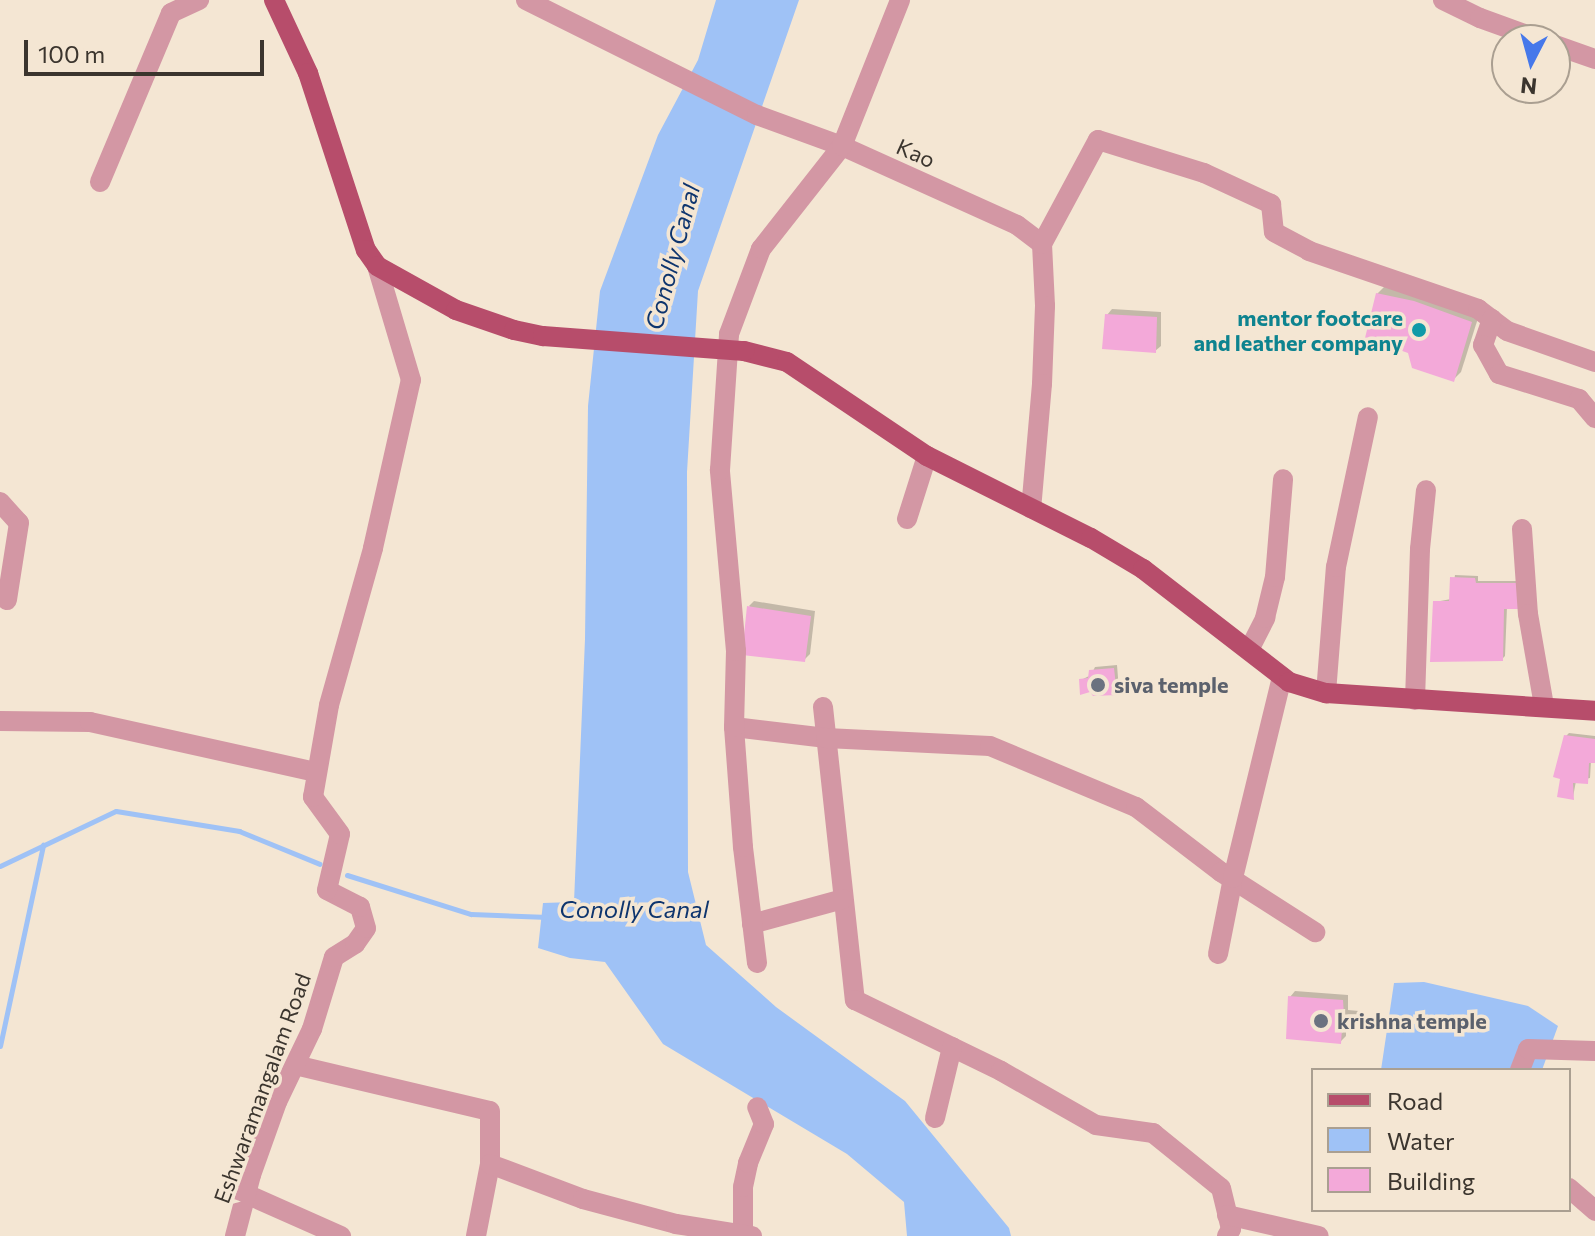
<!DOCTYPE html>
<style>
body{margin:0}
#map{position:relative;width:1595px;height:1236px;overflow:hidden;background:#f4e6d3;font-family:Commissioner,sans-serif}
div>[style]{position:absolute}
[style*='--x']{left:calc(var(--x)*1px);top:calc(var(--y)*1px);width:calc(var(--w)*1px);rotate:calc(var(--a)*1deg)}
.water>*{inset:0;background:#9fc2f6}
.shadow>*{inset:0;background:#0003}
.stream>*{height:5px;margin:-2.5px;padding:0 2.5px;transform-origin:2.5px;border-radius:2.5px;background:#9fc2f6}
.building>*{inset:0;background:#f3a9d9}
.minor>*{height:20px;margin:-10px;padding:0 10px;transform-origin:10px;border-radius:10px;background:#d397a4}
.major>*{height:20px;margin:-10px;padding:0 10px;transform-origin:10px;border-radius:10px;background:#b74d6b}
.major-bridge>*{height:20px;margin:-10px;padding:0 10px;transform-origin:10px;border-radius:10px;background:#b74d6b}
.dots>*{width:22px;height:22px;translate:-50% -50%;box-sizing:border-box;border:4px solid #f4e6d3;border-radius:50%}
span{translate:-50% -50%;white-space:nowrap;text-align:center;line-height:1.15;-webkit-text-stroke:7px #f4e6d3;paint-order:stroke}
.street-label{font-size:22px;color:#3b352e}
.culture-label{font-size:22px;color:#0d838f;font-weight:700}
.right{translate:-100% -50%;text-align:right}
.worship-label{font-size:22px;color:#5b616d;font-weight:700}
.left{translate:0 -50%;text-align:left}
.water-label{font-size:24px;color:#0e356e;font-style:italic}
.legend{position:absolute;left:1311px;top:1068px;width:260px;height:144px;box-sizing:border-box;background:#f4e6d3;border:2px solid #aa9f91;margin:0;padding:10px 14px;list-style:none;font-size:24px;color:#3b352e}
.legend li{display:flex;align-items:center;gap:16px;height:40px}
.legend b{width:40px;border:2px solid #aa9f91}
.north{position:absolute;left:1491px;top:24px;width:80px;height:80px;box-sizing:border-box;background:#f4e6d3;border:2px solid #aa9f91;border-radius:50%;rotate:186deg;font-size:22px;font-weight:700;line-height:32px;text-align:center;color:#3b352e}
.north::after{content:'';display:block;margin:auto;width:28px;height:36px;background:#4678ea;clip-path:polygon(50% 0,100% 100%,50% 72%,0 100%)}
.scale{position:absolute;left:24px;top:40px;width:240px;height:36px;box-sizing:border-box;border:4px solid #3b352e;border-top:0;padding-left:10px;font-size:24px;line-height:28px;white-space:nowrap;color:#3b352e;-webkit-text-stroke:6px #f4e6d3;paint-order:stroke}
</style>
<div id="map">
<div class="water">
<div style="clip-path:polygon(716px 0,799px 0,698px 291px,687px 472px,688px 872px,706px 945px,776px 1007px,905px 1101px,1009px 1228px,1011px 1236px,907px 1236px,904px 1202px,847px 1154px,663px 1044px,605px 962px,570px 958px,538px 948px,543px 903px,574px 902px,585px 639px,588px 406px,600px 291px,658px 135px,698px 60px)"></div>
<div style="clip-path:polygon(1424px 982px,1528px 1006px,1558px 1026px,1542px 1070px,1381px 1070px,1394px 983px)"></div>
</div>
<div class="shadow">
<div style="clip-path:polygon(1385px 286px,1479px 315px,1461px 372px,1453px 380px,1409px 352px,1377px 294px)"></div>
<div style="clip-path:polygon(1112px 309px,1161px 312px,1161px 346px,1155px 351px,1107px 315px)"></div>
<div style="clip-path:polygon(1455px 575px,1478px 576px,1478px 581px,1521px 581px,1507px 607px,1505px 656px,1502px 659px,1435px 602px,1451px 599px)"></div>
<div style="clip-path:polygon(754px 601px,815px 611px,810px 654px,804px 660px,749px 606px)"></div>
<div style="clip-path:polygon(1117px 665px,1119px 690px,1116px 693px,1081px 680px,1091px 675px,1095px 667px)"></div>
<div style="clip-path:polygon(1569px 733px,1595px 736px,1595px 761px,1591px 761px,1590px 778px,1576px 781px,1573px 797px,1566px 736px)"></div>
<div style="clip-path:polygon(1295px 991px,1348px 995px,1348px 1010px,1359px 1011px,1360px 1020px,1355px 1025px,1346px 1026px,1346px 1036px,1340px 1042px,1290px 997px)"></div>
</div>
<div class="stream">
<div style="--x:0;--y:866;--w:128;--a:-25.4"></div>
<div style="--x:116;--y:811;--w:125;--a:9.2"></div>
<div style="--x:239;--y:831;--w:87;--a:22.2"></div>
<div style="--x:347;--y:875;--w:130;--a:17.5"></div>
<div style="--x:471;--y:914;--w:77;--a:2.2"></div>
<div style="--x:0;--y:1046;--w:206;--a:-77.9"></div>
</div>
<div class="building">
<div style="clip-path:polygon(1376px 293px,1414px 301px,1472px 322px,1454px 382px,1412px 368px,1408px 353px,1365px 338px)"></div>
<div style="clip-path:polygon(1105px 314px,1157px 317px,1156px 353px,1102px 349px)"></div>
<div style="clip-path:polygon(1450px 577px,1475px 578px,1476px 583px,1518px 583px,1518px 609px,1504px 609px,1503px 661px,1430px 662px,1433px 601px,1449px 601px)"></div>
<div style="clip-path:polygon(747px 606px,811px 616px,805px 662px,742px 655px)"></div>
<div style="clip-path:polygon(1114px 668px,1117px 695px,1093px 696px,1090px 692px,1080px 695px,1079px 679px,1088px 678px,1089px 670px)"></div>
<div style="clip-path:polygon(1564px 735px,1595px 739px,1595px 763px,1589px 763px,1588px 784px,1573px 783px,1574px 800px,1557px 797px,1560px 779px,1553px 777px)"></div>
<div style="clip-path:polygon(1288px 996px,1343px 1000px,1344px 1015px,1354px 1015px,1356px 1027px,1342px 1028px,1341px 1044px,1286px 1039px)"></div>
</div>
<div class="minor">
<div style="--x:526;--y:0;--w:258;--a:26.5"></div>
<div style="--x:757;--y:115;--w:90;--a:20"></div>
<div style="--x:842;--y:146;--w:192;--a:24.3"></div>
<div style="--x:1017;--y:225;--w:31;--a:37"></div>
<div style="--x:1042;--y:244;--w:62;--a:87.2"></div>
<div style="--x:1045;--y:306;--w:78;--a:92.2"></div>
<div style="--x:1042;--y:384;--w:125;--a:95"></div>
<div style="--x:1443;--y:0;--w:41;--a:25.9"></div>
<div style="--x:1480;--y:18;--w:65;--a:19.8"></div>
<div style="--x:1555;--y:45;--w:42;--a:19.3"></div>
<div style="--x:100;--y:182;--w:183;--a:-67.2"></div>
<div style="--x:171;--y:13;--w:31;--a:-25"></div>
<div style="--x:1042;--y:244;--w:118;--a:-61.7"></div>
<div style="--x:1098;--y:140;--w:111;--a:17.3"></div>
<div style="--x:1204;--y:173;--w:74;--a:24.8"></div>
<div style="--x:1271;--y:204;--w:28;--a:84"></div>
<div style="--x:1274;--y:232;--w:40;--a:28"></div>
<div style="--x:1309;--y:251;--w:179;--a:18.9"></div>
<div style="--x:1478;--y:309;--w:36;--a:37"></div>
<div style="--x:1507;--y:331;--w:93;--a:19.4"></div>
<div style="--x:1492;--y:319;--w:28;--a:109"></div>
<div style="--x:1483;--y:345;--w:33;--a:61"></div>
<div style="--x:1499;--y:374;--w:84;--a:17.4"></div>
<div style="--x:1579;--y:399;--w:25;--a:50"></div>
<div style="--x:0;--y:502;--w:28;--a:48"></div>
<div style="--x:19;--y:523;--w:78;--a:98.9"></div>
<div style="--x:907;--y:519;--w:66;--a:-72.4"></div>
<div style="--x:1522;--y:529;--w:85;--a:86"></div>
<div style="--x:1528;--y:614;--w:93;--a:80.1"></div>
<div style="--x:1249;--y:650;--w:36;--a:-63"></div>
<div style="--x:1265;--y:618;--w:42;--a:-76.3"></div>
<div style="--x:1275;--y:577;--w:98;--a:-85.3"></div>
<div style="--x:1326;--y:693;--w:126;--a:-85.5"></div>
<div style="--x:1336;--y:567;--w:153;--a:-78"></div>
<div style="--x:1415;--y:700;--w:151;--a:-88.1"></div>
<div style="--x:1420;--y:549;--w:59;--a:-84.2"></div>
<div style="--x:823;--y:707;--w:295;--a:83.8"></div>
<div style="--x:855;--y:1000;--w:162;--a:25.9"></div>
<div style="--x:1001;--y:1071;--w:109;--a:29.6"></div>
<div style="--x:1096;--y:1125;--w:58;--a:8"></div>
<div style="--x:1153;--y:1133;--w:87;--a:39"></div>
<div style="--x:1221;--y:1188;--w:42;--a:76.3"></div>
<div style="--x:1231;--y:1229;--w:8;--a:120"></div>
<div style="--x:0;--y:721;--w:90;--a:0.6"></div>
<div style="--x:90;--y:722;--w:231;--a:12.5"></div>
<div style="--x:734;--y:727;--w:93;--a:6.8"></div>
<div style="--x:826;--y:738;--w:164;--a:2.8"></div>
<div style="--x:990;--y:746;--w:158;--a:22.7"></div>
<div style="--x:1136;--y:807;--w:107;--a:37.4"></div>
<div style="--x:1221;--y:872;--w:112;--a:32.6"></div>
<div style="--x:752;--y:924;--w:94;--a:-15.4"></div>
<div style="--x:1218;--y:954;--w:77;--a:-78.8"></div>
<div style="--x:1233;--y:878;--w:207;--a:-76.3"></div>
<div style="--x:757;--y:963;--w:117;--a:-96.9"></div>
<div style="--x:743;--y:847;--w:120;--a:-94.3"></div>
<div style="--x:734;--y:727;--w:76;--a:-88.5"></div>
<div style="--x:736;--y:651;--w:182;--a:-95.1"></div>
<div style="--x:720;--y:470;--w:136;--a:-86.2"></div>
<div style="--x:729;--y:334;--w:91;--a:-69.4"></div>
<div style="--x:761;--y:249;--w:131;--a:-51.8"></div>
<div style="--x:842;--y:146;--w:157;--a:-68.3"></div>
<div style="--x:295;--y:1065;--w:200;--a:13.3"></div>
<div style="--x:490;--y:1111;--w:53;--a:90"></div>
<div style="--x:1520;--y:1070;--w:22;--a:-69"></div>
<div style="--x:1528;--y:1049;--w:67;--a:1.7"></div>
<div style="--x:935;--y:1118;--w:73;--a:-76.5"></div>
<div style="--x:1569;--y:1188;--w:35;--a:41"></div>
<div style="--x:246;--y:1194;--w:104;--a:23.9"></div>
<div style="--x:1227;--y:1215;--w:94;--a:12.9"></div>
<div style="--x:743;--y:1232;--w:45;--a:-90"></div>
<div style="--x:743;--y:1187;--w:25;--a:-78"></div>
<div style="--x:748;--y:1163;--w:42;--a:-67.7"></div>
<div style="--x:764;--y:1124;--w:18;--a:-112"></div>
<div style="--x:235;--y:1236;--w:63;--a:-75.3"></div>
<div style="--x:251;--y:1175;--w:77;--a:-70.4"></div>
<div style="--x:277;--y:1102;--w:81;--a:-64.4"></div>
<div style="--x:312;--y:1029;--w:75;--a:-73"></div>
<div style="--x:334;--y:957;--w:25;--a:-32"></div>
<div style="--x:355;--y:944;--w:19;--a:-55"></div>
<div style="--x:366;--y:928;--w:22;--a:-106"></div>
<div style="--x:360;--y:907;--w:37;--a:-153"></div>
<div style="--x:327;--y:890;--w:57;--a:-76.9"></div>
<div style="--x:340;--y:834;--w:46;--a:-126.1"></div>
<div style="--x:313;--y:797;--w:93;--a:-80.1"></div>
<div style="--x:329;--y:705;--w:163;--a:-74.3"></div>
<div style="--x:373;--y:548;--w:172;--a:-77.3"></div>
<div style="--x:411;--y:380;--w:119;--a:-106.6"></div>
<div style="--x:476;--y:1236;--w:73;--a:-79"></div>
<div style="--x:490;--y:1164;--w:99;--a:20.6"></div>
<div style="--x:583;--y:1199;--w:96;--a:15"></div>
<div style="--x:676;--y:1224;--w:77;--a:9"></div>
</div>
<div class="major">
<div style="--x:274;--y:0;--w:81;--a:65"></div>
<div style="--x:308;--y:73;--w:186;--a:71.9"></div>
<div style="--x:366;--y:250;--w:19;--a:55"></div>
<div style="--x:377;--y:266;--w:90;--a:29.1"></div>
<div style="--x:456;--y:310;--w:61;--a:19"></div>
<div style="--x:514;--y:330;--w:30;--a:12"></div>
<div style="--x:744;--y:351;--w:44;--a:14.3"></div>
<div style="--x:787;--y:362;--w:169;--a:33.9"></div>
<div style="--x:927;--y:456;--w:183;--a:26.6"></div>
<div style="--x:1091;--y:538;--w:61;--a:30.8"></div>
<div style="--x:1143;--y:569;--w:185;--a:37.7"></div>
<div style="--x:1289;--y:682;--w:39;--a:17"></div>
<div style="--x:1326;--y:693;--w:270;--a:3.8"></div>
</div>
<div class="major-bridge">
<div style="--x:543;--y:336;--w:202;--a:4.3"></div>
</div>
<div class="dots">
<div style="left:1419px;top:330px;background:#0f9aa8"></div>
<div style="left:1098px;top:685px;background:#6b7280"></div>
<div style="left:1321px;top:1021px;background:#6b7280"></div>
</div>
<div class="street-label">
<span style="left:916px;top:153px;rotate:24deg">Kao</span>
<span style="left:262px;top:1088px;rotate:-70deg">Eshwaramangalam Road</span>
</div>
<div class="culture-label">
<span class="right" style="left:1403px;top:330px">mentor footcare<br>and leather company</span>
</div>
<div class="worship-label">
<span class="left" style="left:1114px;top:685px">siva temple</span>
<span class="left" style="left:1337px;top:1021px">krishna temple</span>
</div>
<div class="water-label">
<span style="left:672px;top:257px;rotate:-75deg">Conolly Canal</span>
<span style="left:634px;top:909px">Conolly Canal</span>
</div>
<ul class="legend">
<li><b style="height:10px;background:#b74d6b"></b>Road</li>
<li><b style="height:22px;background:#9fc2f6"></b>Water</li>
<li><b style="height:22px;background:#f3a9d9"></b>Building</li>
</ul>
<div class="north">N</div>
<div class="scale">100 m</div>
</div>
